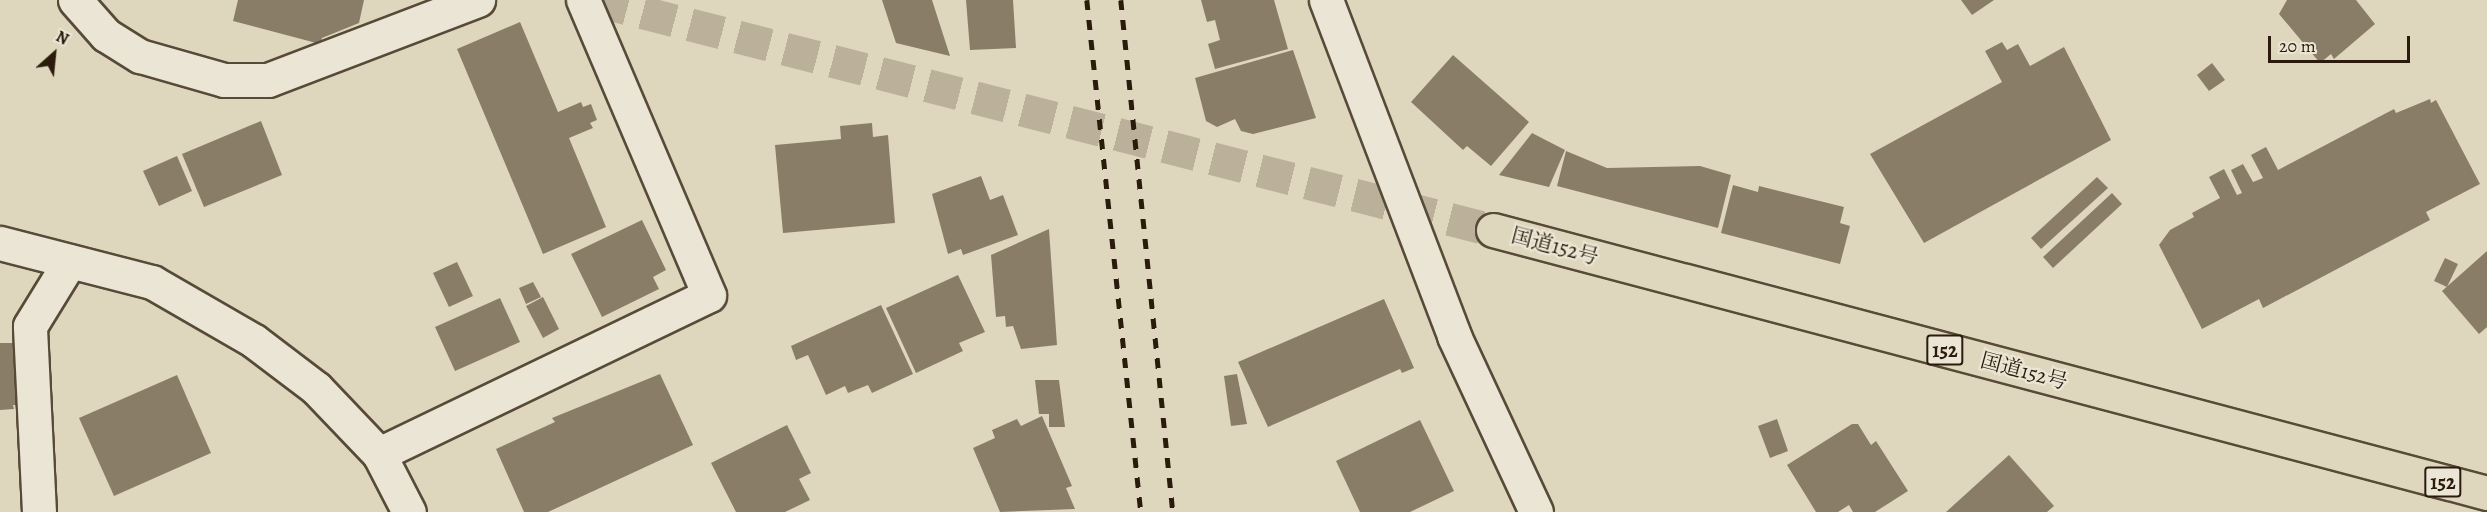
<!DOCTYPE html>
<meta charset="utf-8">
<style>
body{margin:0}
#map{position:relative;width:2487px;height:512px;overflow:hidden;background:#dfd7bd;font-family:Alegreya,"Noto Serif JP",serif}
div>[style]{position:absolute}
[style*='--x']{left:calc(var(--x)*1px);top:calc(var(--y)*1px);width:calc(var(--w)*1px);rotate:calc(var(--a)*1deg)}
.building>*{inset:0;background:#897d68}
.highway-tunnel>*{height:33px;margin-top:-16.5px;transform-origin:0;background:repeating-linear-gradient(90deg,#bbb19a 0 33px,transparent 0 49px)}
.roads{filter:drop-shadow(2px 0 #584a38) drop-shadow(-2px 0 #584a38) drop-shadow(0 2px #584a38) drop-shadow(0 -2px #584a38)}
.street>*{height:33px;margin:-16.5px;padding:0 16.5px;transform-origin:16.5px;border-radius:16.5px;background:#eae5d4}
.secondary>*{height:33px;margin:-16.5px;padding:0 16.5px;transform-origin:16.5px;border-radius:16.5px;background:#eae5d4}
.highway>*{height:33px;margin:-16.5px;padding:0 16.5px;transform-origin:16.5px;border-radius:16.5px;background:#dfd7bd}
.rail>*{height:4.5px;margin-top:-2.25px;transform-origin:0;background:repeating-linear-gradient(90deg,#2b1b0c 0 10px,transparent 0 20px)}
span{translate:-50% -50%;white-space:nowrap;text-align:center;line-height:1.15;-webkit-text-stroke:4.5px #eae5d4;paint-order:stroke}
.shield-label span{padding:2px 4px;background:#eae5d4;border:2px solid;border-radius:4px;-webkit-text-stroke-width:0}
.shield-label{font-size:20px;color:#2b1b0c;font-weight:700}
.street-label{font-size:21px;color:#2b1b0c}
.north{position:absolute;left:24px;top:24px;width:60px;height:60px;-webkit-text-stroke:4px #eae5d4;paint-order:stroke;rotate:27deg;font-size:16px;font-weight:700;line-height:24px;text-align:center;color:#2b1b0c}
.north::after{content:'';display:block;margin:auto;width:21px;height:27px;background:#2b1b0c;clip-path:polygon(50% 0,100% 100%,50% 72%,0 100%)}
.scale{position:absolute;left:2268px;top:36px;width:142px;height:27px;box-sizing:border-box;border:3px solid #2b1b0c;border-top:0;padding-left:8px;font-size:18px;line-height:21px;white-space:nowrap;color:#2b1b0c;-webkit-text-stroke:4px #eae5d4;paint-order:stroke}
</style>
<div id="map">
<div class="building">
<div style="clip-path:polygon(238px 0,364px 0,359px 23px,322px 38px,320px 44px,233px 21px)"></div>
<div style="clip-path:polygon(882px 0,932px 0,950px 56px,896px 43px)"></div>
<div style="clip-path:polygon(966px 0,1013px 0,1016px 48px,970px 50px)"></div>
<div style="clip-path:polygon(1201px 0,1274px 0,1288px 49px,1215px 69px,1208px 44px,1220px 40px,1215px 20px,1207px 22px)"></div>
<div style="clip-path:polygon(1961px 0,1994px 0,1972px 15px)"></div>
<div style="clip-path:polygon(2287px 0,2356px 0,2375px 24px,2334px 59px,2331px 54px,2320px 63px,2279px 14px)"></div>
<div style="clip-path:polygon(520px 22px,558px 112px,581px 102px,583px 107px,591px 104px,597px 120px,590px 123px,593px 128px,569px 138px,606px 227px,543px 254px,457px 49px)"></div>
<div style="clip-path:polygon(2002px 42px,2007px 50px,2018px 44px,2030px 66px,2064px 47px,2111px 140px,1924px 243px,1870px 154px,2002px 82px,1985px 51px)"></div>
<div style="clip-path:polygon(1293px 50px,1316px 118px,1253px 134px,1241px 131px,1235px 119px,1217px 127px,1206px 121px,1195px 78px)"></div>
<div style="clip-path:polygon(1453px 55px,1529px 122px,1491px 166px,1467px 146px,1463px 150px,1411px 102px)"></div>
<div style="clip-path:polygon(2212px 63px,2225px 80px,2209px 91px,2197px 75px)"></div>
<div style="clip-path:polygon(2430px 99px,2431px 103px,2436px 100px,2480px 184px,2426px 212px,2430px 220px,2263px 308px,2259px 299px,2202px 329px,2159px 245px,2170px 230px,2194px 217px,2192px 213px,2220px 198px,2209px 177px,2224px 169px,2237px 195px,2242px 193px,2231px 170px,2243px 164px,2253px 182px,2263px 178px,2251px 155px,2266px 147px,2278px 170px,2394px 109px,2396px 113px)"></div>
<div style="clip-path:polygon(261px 121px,282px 175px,204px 207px,182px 154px)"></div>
<div style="clip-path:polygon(872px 123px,873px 137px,888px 135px,895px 223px,783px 233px,775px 145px,841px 139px,840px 126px)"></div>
<div style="clip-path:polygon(1532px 133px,1565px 150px,1549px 187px,1499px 175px)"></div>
<div style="clip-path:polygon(1566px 151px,1607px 168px,1700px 166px,1731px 175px,1718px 228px,1557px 186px)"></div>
<div style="clip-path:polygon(177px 156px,192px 191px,159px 206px,143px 171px)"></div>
<div style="clip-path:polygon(981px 176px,990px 200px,1003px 195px,1018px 235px,963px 255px,961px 249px,948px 254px,932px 194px)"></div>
<div style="clip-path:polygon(2097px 177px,2108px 188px,2041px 249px,2031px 238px)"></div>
<div style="clip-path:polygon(1733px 185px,1758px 192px,1759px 186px,1844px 207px,1840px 223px,1850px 226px,1840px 264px,1721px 233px)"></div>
<div style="clip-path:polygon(2112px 193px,2122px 204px,2053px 268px,2043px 257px)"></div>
<div style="clip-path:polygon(642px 220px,666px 270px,653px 277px,659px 289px,602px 317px,571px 254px)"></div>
<div style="clip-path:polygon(1049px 229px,1057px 345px,1021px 349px,1013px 326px,1006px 327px,1005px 316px,996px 317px,991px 255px)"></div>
<div style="clip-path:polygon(2487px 251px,2487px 327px,2479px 334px,2442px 291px)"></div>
<div style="clip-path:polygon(2445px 258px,2458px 264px,2447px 287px,2434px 281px)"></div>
<div style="clip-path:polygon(457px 262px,473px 296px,449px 307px,433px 273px)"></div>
<div style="clip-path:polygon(958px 275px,985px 332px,959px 343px,963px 351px,916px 373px,886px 308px)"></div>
<div style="clip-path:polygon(533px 282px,541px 297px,526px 304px,519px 288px)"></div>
<div style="clip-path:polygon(543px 297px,559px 329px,543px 338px,526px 306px)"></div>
<div style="clip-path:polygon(500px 298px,520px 342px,455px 371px,435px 327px)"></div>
<div style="clip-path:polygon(1384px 299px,1414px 368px,1402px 373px,1400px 369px,1268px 427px,1238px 362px)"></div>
<div style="clip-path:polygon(881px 305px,913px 374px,872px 393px,868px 385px,848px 393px,845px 386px,826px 395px,808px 355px,796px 360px,791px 346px)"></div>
<div style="clip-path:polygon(0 343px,19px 343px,22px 405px,13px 405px,14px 409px,0 410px)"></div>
<div style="clip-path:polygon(660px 374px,693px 445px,548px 512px,524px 512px,496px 449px,555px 422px,552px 418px)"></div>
<div style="clip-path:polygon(1237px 374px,1247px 424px,1231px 426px,1224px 376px)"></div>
<div style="clip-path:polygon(177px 375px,211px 453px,114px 496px,79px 418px)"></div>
<div style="clip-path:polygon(1035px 380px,1059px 380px,1065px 427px,1049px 427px,1049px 414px,1039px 414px)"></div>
<div style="clip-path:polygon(1042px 416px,1072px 486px,1066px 488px,1075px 509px,1000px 512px,973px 448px,995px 438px,992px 430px,1017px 419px,1021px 426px)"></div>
<div style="clip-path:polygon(1777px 419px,1788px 451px,1770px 458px,1758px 426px)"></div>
<div style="clip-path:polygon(1420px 420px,1454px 491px,1410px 512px,1360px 512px,1336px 461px)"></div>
<div style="clip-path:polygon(1852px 424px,1858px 424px,1871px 445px,1876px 441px,1908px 491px,1875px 512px,1853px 512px,1849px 505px,1838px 512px,1816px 512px,1787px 465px)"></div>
<div style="clip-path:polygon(787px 425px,811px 473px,799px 479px,810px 500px,785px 512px,736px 512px,711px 463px)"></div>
<div style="clip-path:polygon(2009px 455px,2054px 506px,2047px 512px,1946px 512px)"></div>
</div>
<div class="highway-tunnel">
<div style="--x:595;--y:0;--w:927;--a:14.37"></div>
</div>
<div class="roads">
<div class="street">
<div style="--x:75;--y:0;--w:47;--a:48.5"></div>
<div style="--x:106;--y:35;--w:40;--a:32"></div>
<div style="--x:140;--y:56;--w:87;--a:15.9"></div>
<div style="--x:224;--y:80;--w:44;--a:0"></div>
<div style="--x:268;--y:80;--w:225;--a:-20.9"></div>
<div style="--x:1326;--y:0;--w:360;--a:69.1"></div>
<div style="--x:1454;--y:336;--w:194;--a:65"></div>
<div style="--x:379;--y:454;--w:366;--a:-25.7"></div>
<div style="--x:709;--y:295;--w:321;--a:-113.1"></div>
</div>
<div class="secondary">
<div style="--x:0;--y:243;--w:157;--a:14.4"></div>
<div style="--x:152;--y:282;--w:118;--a:30"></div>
<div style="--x:254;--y:341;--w:78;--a:37.2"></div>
<div style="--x:316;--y:388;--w:91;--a:46.3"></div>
<div style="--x:379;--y:454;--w:65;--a:62.7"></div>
<div style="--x:39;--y:512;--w:186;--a:-92.8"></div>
<div style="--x:30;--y:326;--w:76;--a:-58.4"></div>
</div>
<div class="highway">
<div style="--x:1493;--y:230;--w:1028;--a:14.82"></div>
</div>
</div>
<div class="rail">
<div style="--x:1087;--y:0;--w:515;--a:83.98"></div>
<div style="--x:1121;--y:0;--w:515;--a:84.2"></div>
</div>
<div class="shield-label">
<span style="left:1945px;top:350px">152</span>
<span style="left:2443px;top:482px">152</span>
</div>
<div class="street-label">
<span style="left:1555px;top:246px;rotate:15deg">国道152号</span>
<span style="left:2024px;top:371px;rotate:15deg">国道152号</span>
</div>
<div class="north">N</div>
<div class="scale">20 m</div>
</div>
